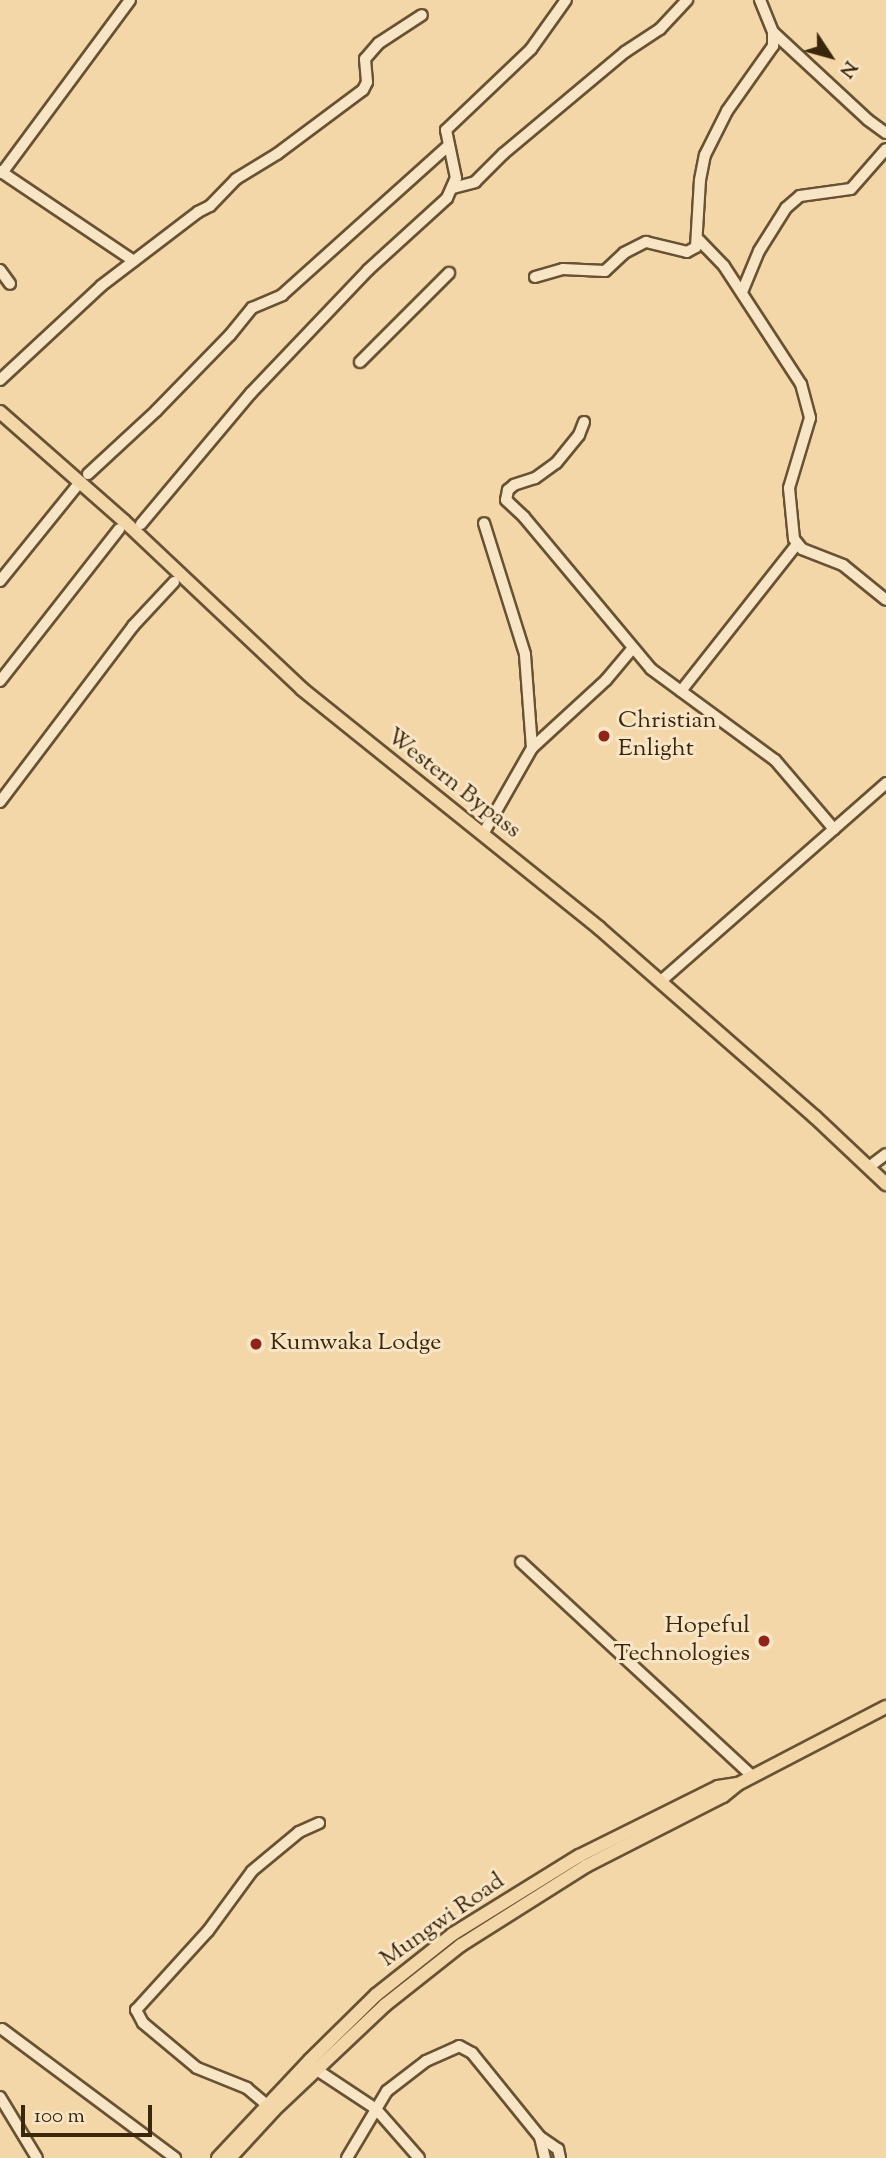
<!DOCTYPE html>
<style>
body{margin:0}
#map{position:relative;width:886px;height:2158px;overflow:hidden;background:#f4d7a8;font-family:"Sorts Mill Goudy",serif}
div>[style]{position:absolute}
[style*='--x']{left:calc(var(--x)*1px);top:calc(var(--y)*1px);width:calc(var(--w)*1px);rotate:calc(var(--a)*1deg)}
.roads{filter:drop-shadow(2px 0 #685233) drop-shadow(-2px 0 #685233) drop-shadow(0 2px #685233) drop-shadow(0 -2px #685233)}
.minor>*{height:10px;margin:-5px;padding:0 5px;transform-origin:5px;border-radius:5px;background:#f8e5c6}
.major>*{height:12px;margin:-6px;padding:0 6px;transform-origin:6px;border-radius:6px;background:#f4d7a8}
.dots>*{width:19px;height:19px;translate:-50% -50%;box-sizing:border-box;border:4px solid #f8e5c6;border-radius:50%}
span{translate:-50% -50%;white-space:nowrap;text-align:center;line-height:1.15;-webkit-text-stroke:6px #f8e5c6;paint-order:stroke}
.poi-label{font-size:24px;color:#3a260c}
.left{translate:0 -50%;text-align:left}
.right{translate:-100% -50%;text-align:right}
.street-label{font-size:24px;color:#3a260c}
.north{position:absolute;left:795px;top:21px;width:70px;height:70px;-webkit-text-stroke:5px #f8e5c6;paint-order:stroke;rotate:126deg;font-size:19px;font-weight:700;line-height:28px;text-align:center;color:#3a260c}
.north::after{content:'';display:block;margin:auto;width:24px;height:32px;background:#3a260c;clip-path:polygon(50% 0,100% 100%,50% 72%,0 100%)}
.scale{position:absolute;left:21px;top:2105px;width:131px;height:32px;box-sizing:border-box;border:4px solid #3a260c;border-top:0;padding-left:9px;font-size:21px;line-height:24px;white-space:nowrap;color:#3a260c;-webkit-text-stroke:5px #f8e5c6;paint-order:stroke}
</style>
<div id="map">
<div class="roads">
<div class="minor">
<div style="--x:773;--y:32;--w:129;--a:42.8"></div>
<div style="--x:868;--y:120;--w:22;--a:36"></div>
<div style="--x:0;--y:171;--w:161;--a:33.9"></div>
<div style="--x:2;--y:173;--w:215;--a:-53.5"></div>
<div style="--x:453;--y:188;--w:23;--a:-15"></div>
<div style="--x:475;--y:182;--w:40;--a:-45"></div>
<div style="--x:503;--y:154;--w:159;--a:-39.9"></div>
<div style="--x:625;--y:52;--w:42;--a:-33.3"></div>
<div style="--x:660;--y:29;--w:40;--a:-47"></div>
<div style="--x:699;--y:240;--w:36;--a:46"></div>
<div style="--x:724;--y:266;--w:141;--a:56.9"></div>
<div style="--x:801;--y:384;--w:35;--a:75"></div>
<div style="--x:810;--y:418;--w:73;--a:106.7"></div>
<div style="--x:789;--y:488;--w:51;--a:84.4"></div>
<div style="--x:794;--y:539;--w:13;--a:51"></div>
<div style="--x:802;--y:549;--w:44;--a:21.3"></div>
<div style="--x:843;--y:565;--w:55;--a:39.1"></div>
<div style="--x:0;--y:270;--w:17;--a:54"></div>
<div style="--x:535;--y:277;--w:29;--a:-16"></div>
<div style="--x:563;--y:269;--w:42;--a:2.7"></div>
<div style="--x:605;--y:271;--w:26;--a:-43"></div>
<div style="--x:624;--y:253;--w:25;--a:-27"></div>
<div style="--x:646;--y:242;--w:42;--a:13.7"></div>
<div style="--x:687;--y:252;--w:10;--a:-29"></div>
<div style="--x:696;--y:247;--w:67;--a:-86.6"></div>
<div style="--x:700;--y:180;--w:25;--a:-79"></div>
<div style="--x:705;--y:155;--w:49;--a:-63.4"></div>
<div style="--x:727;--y:111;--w:80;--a:-54.7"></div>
<div style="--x:773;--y:46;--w:14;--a:-90"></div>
<div style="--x:773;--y:32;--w:35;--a:-112"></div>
<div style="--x:742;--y:292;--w:44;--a:-67.5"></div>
<div style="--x:759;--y:251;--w:51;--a:-57.9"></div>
<div style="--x:786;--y:208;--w:18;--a:-41"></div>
<div style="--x:800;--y:196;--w:51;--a:-7.8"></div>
<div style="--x:851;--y:189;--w:53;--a:-48.8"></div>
<div style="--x:360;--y:362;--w:126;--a:-45"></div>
<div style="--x:0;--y:380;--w:138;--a:-42.9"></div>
<div style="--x:101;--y:286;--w:122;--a:-37.3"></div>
<div style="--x:198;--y:212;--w:13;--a:-27"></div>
<div style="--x:210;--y:206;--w:37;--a:-46"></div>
<div style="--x:236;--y:179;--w:48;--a:-31.4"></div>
<div style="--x:277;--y:154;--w:107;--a:-36.7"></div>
<div style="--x:363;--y:90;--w:9;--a:-63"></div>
<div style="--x:367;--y:82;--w:23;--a:-95"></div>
<div style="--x:365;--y:59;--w:21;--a:-49"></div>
<div style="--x:379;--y:43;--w:51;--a:-33.1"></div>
<div style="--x:584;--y:422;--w:14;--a:111"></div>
<div style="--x:579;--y:435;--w:36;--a:129"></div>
<div style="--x:556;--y:463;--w:26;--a:144"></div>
<div style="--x:535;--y:478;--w:22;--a:162"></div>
<div style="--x:514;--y:485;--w:8;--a:140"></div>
<div style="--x:508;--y:490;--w:10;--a:101"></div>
<div style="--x:506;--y:500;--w:25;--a:43"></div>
<div style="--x:524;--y:517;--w:198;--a:50.1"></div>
<div style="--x:651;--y:669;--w:154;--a:36.3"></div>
<div style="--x:775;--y:760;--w:91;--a:49.5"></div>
<div style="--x:88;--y:474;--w:93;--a:-42.8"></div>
<div style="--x:156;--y:411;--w:106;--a:-45.8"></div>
<div style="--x:230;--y:335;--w:35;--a:-51"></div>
<div style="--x:252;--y:308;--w:33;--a:-23"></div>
<div style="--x:282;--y:295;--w:223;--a:-41.9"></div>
<div style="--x:141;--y:524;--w:171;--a:-50"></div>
<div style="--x:251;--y:393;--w:170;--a:-46.4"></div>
<div style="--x:368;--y:270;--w:107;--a:-42.3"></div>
<div style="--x:447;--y:198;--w:22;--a:-66"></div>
<div style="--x:456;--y:178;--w:49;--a:-101.8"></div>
<div style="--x:446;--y:130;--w:117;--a:-43.6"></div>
<div style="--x:531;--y:49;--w:60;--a:-54.5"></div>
<div style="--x:0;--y:581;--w:121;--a:-51"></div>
<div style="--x:0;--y:681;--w:193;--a:-51.9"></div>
<div style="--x:681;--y:691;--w:187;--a:-51.7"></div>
<div style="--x:532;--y:748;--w:100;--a:-42.6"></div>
<div style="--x:606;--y:680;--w:40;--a:-50"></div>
<div style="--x:0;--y:802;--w:221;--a:-52.9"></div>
<div style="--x:133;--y:626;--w:60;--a:-47"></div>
<div style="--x:483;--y:834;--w:99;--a:-60.3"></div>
<div style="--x:532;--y:748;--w:94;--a:-94.3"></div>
<div style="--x:525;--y:654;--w:137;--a:-107.4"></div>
<div style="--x:661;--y:981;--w:300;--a:-41.3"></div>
<div style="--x:869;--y:1167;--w:21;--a:-37"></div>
<div style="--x:521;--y:1562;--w:315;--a:42.8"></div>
<div style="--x:2;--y:2029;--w:216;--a:36.7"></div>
<div style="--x:317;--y:2070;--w:71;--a:33.5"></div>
<div style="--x:376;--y:2109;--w:65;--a:48.7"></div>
<div style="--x:0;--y:2097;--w:71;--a:58.8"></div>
<div style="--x:267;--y:2105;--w:26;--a:-140"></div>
<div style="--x:247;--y:2088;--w:54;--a:-158.2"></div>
<div style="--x:197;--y:2068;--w:70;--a:-140.2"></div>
<div style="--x:143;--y:2023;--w:15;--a:-118"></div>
<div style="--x:136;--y:2010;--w:107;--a:-47.7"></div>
<div style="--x:208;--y:1931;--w:74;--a:-53.7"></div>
<div style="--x:252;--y:1871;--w:61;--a:-39.7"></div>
<div style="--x:299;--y:1832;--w:22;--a:-24"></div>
<div style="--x:540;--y:2137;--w:22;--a:77"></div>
<div style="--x:347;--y:2158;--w:78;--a:-59.2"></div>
<div style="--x:387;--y:2091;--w:49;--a:-37.6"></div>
<div style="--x:426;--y:2061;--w:36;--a:-24"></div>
<div style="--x:459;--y:2046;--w:15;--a:28"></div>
<div style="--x:472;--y:2053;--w:108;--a:51"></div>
<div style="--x:540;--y:2137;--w:22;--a:34"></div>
<div style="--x:558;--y:2149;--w:9;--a:77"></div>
</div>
<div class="major">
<div style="--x:0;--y:412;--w:165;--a:41.3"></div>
<div style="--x:124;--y:521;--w:245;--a:43.3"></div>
<div style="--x:302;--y:689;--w:381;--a:38.8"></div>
<div style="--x:599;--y:928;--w:287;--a:41.2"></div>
<div style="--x:815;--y:1117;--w:98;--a:43.3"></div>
<div style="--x:218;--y:2158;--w:134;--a:-46.8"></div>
<div style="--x:310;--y:2060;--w:93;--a:-44.6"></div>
<div style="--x:376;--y:1995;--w:98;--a:-38.4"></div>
<div style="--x:453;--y:1934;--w:148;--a:-31.8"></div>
<div style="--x:579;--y:1856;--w:155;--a:-26.4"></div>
<div style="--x:718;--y:1787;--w:18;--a:-9"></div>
<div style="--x:230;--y:2158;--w:65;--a:-47.5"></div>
<div style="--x:274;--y:2110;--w:153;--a:-43.4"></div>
<div style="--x:385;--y:2005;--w:97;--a:-38.3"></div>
<div style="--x:461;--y:1945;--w:148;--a:-32.3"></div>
<div style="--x:586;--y:1866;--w:154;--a:-27.1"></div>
<div style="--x:723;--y:1796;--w:19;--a:-39"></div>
<div style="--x:738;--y:1784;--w:167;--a:-27.5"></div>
</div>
</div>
<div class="dots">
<div style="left:604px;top:736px;background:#8f2418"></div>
<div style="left:256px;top:1344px;background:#8f2418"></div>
<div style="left:764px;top:1641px;background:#8f2418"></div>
</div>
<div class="poi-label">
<span class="left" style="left:618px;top:736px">Christian<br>Enlight</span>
<span class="left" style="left:270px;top:1344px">Kumwaka Lodge</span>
<span class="right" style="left:750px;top:1641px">Hopeful<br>Technologies</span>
</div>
<div class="street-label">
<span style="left:453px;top:784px;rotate:38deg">Western Bypass</span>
<span style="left:443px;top:1921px;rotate:-35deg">Mungwi Road</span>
</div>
<div class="north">N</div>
<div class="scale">100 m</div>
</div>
